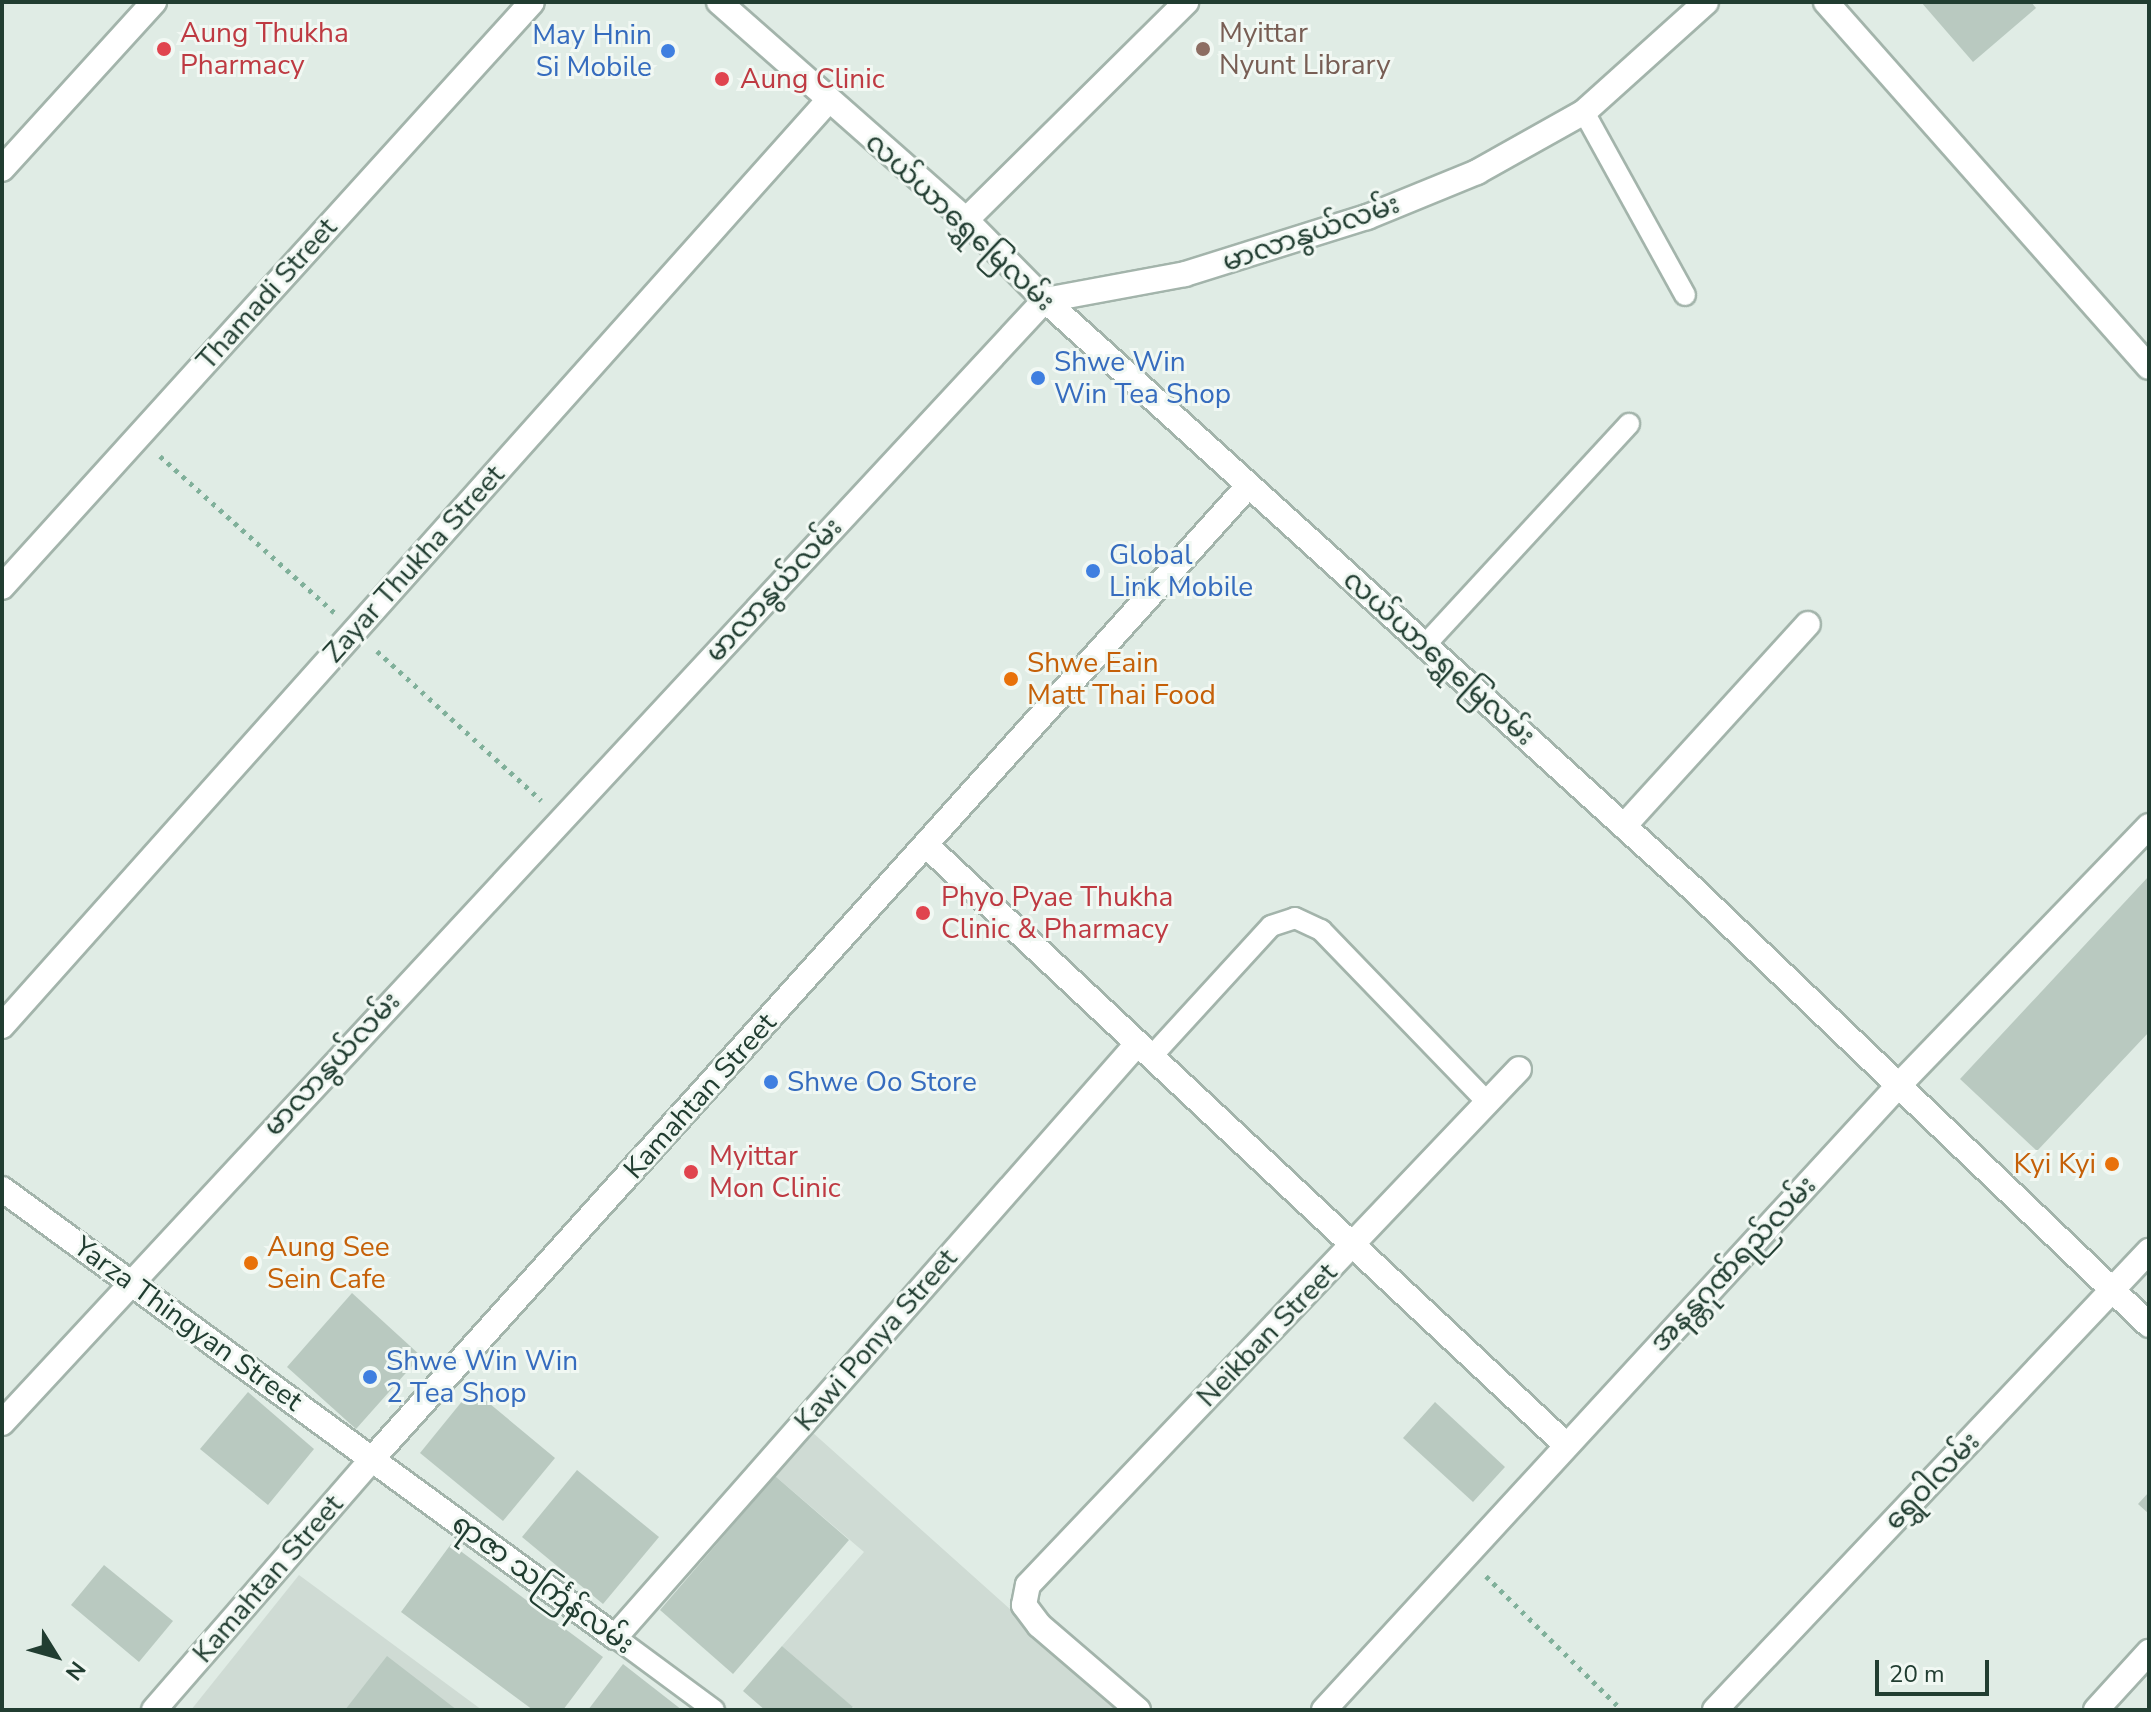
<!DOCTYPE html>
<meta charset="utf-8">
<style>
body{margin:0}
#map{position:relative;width:2151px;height:1712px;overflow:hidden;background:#e0ece5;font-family:"Nunito Sans","Noto Sans Myanmar",sans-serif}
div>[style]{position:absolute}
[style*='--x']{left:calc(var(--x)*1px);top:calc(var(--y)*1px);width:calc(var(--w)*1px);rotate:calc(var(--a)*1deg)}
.built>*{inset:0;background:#cfdbd4}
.building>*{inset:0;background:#b9c9c0}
.path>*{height:5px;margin-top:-2.5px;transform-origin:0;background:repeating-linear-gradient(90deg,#80b09a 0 4px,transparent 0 10px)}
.roads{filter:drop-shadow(2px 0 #a3b4ab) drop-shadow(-2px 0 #a3b4ab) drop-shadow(0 2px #a3b4ab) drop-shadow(0 -2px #a3b4ab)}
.lane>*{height:20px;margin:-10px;padding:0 10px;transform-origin:10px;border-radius:10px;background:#fff}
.street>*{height:24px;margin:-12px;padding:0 12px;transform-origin:12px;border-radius:12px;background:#fff}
.dots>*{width:22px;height:22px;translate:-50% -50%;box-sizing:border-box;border:4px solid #f1f8f3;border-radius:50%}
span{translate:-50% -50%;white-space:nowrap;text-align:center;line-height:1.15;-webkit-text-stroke:6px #f1f8f3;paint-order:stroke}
.health-label{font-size:28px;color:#be3a42}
.left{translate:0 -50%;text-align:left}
.education-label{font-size:28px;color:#785e54}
.shop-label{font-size:28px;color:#366cbe}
.right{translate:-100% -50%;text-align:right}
.street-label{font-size:28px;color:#213d31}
.food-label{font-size:28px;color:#c56008}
.frame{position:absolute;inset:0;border:4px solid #213d31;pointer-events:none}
.north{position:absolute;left:16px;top:1616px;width:80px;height:80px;-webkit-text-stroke:6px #f1f8f3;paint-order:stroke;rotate:127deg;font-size:22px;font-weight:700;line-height:32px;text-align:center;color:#213d31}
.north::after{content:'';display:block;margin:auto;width:28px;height:36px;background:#213d31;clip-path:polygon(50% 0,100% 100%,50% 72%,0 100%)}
.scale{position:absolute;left:1875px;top:1660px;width:114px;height:36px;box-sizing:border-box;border:4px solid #213d31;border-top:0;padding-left:10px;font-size:24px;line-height:28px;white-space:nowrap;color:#213d31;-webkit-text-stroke:6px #f1f8f3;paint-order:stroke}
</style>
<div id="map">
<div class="built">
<div style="clip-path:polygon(812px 1432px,1123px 1710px,856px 1710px,782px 1646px,864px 1552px,775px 1476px)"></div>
<div style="clip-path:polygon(299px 1575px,482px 1710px,191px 1710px)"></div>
</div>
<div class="building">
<div style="clip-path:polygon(1921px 2px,2031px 2px,2036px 8px,1973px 62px)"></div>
<div style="clip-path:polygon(2149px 876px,2149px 1032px,2037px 1151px,1960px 1079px)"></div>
<div style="clip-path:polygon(352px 1293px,421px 1356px,356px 1429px,287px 1367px)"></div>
<div style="clip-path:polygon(472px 1389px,555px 1458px,503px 1521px,420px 1453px)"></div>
<div style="clip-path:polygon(248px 1392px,314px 1449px,268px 1505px,200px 1449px)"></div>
<div style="clip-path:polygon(1435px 1402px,1505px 1467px,1473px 1502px,1403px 1438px)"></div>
<div style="clip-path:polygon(577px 1470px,659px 1537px,603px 1604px,522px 1537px)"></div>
<div style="clip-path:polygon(775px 1476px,849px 1540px,733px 1674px,660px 1610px)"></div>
<div style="clip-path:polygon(2149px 1492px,2149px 1514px,2138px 1504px)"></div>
<div style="clip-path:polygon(451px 1544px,603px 1657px,563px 1710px,533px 1710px,401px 1612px)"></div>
<div style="clip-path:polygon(104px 1565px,173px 1621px,139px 1662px,71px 1605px)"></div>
<div style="clip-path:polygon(782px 1646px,853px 1707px,850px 1710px,765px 1710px,743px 1691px)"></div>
<div style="clip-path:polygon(387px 1656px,457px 1710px,345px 1710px)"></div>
<div style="clip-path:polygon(623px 1664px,682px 1710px,588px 1710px)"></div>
</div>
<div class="path">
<div style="--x:160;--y:456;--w:234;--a:41.9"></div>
<div style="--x:377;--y:651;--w:222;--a:42.3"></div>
<div style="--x:1486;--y:1576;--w:191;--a:44.6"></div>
</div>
<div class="roads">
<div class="lane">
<div style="--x:1584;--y:112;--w:209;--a:61.1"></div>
<div style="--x:1425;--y:645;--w:301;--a:-47.3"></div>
<div style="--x:1152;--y:1056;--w:176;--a:-47.5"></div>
<div style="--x:1271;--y:926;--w:25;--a:-18"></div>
<div style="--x:1295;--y:918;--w:29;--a:25"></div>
<div style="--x:1321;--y:930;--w:239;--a:46"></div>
<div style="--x:615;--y:1637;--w:123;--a:36.4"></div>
</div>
<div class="street">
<div style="--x:719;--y:2;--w:329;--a:41.4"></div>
<div style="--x:966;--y:220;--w:112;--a:45.4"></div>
<div style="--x:1045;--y:300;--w:871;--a:42.26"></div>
<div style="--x:1690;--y:886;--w:635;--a:43.72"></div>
<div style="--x:1826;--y:2;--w:487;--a:48.5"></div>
<div style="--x:2;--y:169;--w:226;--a:-47.7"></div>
<div style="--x:966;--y:220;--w:310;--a:-44.7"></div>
<div style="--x:2;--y:587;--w:789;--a:-47.82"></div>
<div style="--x:1624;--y:826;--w:273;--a:-47.7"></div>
<div style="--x:926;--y:845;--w:876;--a:43.15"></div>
<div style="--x:2;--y:1026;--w:1239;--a:-48.24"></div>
<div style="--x:2;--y:1189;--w:759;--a:36.16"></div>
<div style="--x:615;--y:1637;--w:791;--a:-48.64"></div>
<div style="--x:2;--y:1423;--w:1533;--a:-47.12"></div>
<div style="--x:1045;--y:300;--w:142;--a:-10.5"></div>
<div style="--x:1185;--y:274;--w:191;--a:-17.4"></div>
<div style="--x:1367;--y:217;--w:119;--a:-22.2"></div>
<div style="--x:1477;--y:172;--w:123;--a:-29.3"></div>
<div style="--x:1584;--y:112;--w:164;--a:-42"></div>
<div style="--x:154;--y:1710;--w:334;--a:-49"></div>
<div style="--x:373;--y:1458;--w:1309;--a:-48"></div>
<div style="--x:1138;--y:1710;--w:130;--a:-139.4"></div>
<div style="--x:1039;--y:1625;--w:25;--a:-127"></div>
<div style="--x:1024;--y:1605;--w:20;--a:-79"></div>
<div style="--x:1028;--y:1585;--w:712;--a:-46.42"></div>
<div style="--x:1324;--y:1710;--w:849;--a:-47.39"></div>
<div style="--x:1899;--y:1085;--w:360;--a:-46"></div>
<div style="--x:1715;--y:1710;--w:632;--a:-46.6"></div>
<div style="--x:2096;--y:1710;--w:79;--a:-47.6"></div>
</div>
</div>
<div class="dots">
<div style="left:164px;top:49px;background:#e0444e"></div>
<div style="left:1203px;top:49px;background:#8d6e63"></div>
<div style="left:668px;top:51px;background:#3f7fe0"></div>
<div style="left:722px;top:79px;background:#e0444e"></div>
<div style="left:1038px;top:378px;background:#3f7fe0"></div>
<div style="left:1093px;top:571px;background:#3f7fe0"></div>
<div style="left:1011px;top:679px;background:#e8710a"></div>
<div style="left:923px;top:913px;background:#e0444e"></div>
<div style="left:771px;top:1082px;background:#3f7fe0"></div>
<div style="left:2112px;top:1164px;background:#e8710a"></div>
<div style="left:691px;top:1172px;background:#e0444e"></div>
<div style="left:251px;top:1263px;background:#e8710a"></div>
<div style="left:370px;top:1377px;background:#3f7fe0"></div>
</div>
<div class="health-label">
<span class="left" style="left:180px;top:49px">Aung Thukha<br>Pharmacy</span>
<span class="left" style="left:740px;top:79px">Aung Clinic</span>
<span class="left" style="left:941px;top:913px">Phyo Pyae Thukha<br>Clinic &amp; Pharmacy</span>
<span class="left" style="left:709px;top:1172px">Myittar<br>Mon Clinic</span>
</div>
<div class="education-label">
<span class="left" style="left:1219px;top:49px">Myittar<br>Nyunt Library</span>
</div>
<div class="shop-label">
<span class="right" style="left:652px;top:51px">May Hnin<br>Si Mobile</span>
<span class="left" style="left:1054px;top:378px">Shwe Win<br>Win Tea Shop</span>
<span class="left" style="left:1109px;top:571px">Global<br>Link Mobile</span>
<span class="left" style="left:787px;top:1082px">Shwe Oo Store</span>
<span class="left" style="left:386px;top:1377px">Shwe Win Win<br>2 Tea Shop</span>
</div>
<div class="street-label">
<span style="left:960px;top:222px;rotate:43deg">လယ်ယာရွှေမြေလမ်း</span>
<span style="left:1311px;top:233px;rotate:-19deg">မာလာနွယ်လမ်း</span>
<span style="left:267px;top:294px;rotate:-48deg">Thamadi Street</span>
<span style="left:414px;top:564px;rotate:-48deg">Zayar Thukha Street</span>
<span style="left:774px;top:590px;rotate:-47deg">မာလာနွယ်လမ်း</span>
<span style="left:1439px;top:658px;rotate:42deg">လယ်ယာရွှေမြေလမ်း</span>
<span style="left:332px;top:1064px;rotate:-47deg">မာလာနွယ်လမ်း</span>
<span style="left:700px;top:1096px;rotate:-48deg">Kamahtan Street</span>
<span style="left:1733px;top:1264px;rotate:-47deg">အနန္တဂုဏ်ရည်လမ်း</span>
<span style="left:188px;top:1324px;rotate:36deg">Yarza Thingyan Street</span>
<span style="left:1267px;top:1335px;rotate:-46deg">Neikban Street</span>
<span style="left:876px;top:1340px;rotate:-49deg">Kawi Ponya Street</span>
<span style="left:1932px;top:1481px;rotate:-46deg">ရွှေဝါလမ်း</span>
<span style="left:268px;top:1579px;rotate:-49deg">Kamahtan Street</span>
<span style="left:543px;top:1584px;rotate:36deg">ရာဇာ သင်္ကြန်လမ်း</span>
</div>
<div class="food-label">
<span class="left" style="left:1027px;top:679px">Shwe Eain<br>Matt Thai Food</span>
<span class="right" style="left:2096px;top:1164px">Kyi Kyi</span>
<span class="left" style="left:267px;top:1263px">Aung See<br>Sein Cafe</span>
</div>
<div class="frame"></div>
<div class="north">N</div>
<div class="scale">20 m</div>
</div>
